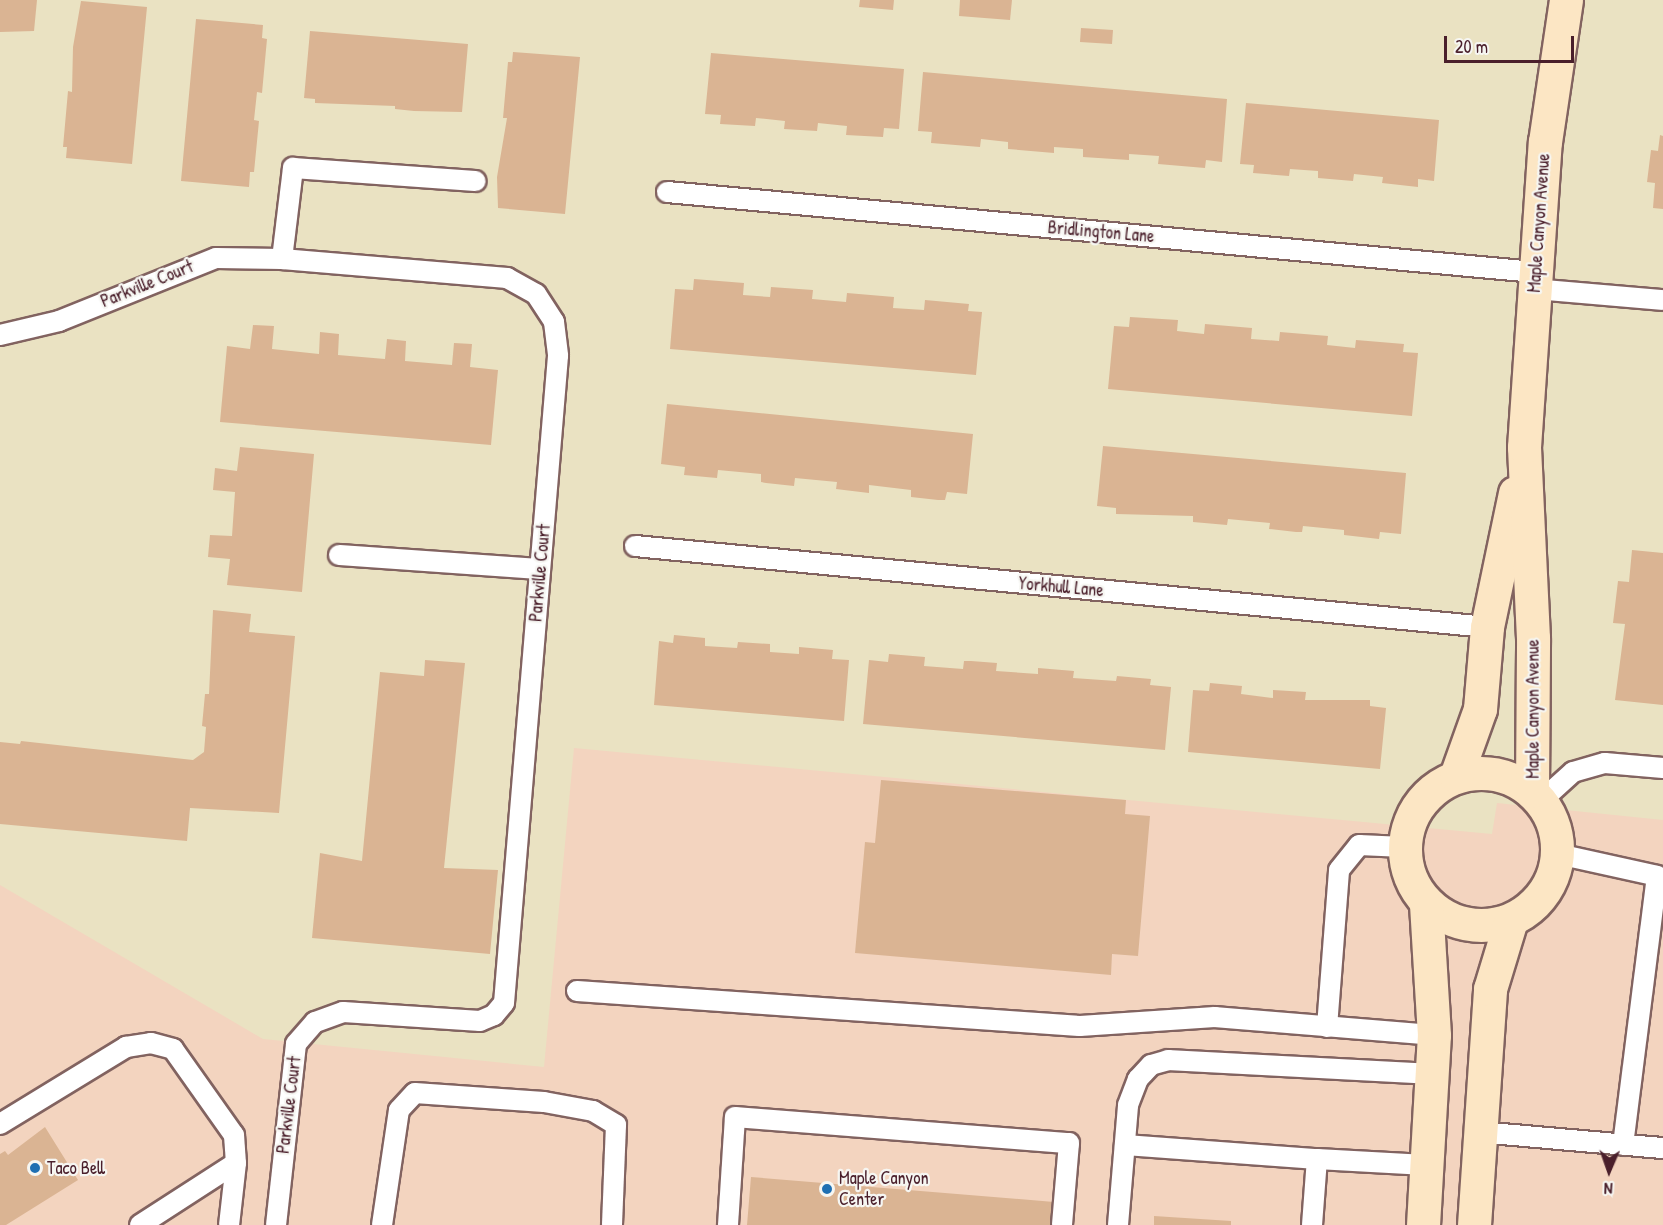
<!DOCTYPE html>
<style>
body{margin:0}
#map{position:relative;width:1663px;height:1225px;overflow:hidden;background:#eae2c2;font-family:"Patrick Hand",sans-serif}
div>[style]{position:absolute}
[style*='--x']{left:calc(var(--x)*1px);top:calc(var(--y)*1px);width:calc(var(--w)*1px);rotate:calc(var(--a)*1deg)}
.built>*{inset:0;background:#f3d4bf}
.building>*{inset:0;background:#dab493}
.roads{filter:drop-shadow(2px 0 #826360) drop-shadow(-2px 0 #826360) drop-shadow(0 2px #826360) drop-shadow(0 -2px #826360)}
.lane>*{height:20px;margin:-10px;padding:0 10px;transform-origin:10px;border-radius:10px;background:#fff}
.secondary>*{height:33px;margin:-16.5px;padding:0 16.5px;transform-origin:16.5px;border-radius:16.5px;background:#fce6c4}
.secondary>.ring{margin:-16.5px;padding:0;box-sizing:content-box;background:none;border:33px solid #fce6c4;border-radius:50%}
.dots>*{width:16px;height:16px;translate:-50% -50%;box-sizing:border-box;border:3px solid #f6f6f2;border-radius:50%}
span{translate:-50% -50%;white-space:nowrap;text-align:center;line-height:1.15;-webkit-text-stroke:4.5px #f6f6f2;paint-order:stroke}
.street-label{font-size:18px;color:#4a1f2b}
.poi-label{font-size:18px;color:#4a1f2b}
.left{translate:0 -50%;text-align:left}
.north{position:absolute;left:1579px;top:1141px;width:60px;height:60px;-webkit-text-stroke:4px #f6f6f2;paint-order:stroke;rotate:182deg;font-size:16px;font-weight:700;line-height:24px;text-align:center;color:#4a1f2b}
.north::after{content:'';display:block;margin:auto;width:21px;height:27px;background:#4a1f2b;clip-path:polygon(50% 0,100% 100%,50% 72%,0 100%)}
.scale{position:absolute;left:1444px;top:36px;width:130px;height:27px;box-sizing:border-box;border:3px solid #4a1f2b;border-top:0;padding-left:8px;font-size:18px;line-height:21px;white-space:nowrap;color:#4a1f2b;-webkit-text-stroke:4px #f6f6f2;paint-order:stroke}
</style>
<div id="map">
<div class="built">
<div style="clip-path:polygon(574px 748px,1492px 834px,1497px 803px,1663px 820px,1663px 1225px,0 1225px,0 885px,263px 1039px,544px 1067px)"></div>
</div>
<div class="building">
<div style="clip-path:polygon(0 0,37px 0,34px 31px,0 32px)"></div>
<div style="clip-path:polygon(860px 0,894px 0,893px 10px,859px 7px)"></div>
<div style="clip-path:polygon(960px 0,1012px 0,1010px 20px,959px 16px)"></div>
<div style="clip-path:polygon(81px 1px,147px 7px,132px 164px,66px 158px,67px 147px,63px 147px,68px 91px,72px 92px,73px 47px)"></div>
<div style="clip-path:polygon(196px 19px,263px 25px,262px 38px,267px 39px,262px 93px,257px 92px,254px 120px,259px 121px,254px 172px,250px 172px,249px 187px,181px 181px)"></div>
<div style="clip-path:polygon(1081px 28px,1113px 30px,1112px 44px,1080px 42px)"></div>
<div style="clip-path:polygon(310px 31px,468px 44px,462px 112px,414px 111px,395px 109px,395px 106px,315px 103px,315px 99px,304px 98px)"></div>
<div style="clip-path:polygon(513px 52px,580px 57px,565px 214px,498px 208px,497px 177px,507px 118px,503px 118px,508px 62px,512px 62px)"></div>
<div style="clip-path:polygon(711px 53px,904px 69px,899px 129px,884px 128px,883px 137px,846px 135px,847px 126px,818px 123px,817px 131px,784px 129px,785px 121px,756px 118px,755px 126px,720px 124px,721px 115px,705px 114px)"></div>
<div style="clip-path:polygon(923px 72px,1227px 99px,1222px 162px,1206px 160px,1205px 168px,1158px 164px,1159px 156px,1129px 154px,1129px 160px,1083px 157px,1083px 149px,1054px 147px,1054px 153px,1008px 149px,1008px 142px,981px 139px,980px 147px,931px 143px,932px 132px,918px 131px)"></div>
<div style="clip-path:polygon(1246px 103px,1439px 120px,1434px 181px,1418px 179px,1418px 187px,1382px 183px,1383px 177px,1354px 174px,1353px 181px,1318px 178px,1318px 171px,1290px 169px,1289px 176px,1253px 173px,1254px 165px,1240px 164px)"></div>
<div style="clip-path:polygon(1660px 135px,1663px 136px,1663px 209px,1653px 208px,1655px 183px,1647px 182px,1651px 150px,1658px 151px)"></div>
<div style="clip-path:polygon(694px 279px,744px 283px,743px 295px,770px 297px,771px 287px,813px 290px,812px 299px,846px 302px,847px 293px,894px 297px,893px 308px,924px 310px,925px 300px,969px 304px,968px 311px,982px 312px,976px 375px,670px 349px,675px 289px,693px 290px)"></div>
<div style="clip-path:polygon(1130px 317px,1178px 320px,1177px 331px,1204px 334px,1205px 324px,1252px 328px,1251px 339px,1279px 341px,1280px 332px,1328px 336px,1327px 345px,1355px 348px,1356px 340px,1404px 344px,1403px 352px,1418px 353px,1412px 416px,1108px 389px,1114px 326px,1129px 327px)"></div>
<div style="clip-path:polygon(253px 325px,274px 326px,272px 349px,319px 354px,320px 332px,339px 334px,338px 355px,385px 359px,387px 339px,406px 341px,405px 361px,452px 365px,454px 343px,472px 344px,470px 367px,498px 370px,491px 445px,220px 422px,227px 346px,250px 349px)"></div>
<div style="clip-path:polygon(667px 404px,973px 434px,967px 494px,947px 492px,945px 500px,938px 500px,911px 497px,911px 490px,869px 485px,869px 493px,844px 490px,836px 489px,837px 482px,795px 478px,794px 486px,766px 483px,761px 482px,761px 474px,718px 470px,717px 478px,684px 475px,685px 467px,661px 464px)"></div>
<div style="clip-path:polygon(1103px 446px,1406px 473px,1401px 534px,1380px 532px,1379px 539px,1344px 535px,1344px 530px,1303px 526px,1302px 532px,1296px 532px,1269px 529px,1270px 523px,1228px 519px,1227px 525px,1193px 522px,1193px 516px,1116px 514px,1116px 508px,1097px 506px)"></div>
<div style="clip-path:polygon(240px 447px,314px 454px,302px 592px,227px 585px,230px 559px,208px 557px,210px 535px,232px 536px,235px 492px,213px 490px,215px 468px,237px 471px)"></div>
<div style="clip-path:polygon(1632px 550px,1663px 553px,1663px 705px,1615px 700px,1625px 624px,1613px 623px,1618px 581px,1629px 582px)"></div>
<div style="clip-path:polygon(213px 610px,251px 614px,249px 632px,295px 636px,279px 813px,190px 808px,187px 841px,0 824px,0 742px,20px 744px,21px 741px,193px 760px,204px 752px,206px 727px,202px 726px,205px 694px,209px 694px)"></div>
<div style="clip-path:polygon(674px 635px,705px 638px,705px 646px,737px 648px,738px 642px,770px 644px,770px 652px,799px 654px,799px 647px,833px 650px,832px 659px,849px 660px,844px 721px,654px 705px,659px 641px,673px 643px)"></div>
<div style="clip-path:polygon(889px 654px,925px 657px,924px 666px,963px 669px,964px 661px,971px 661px,997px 663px,996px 671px,1038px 674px,1038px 668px,1074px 671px,1073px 678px,1116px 681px,1117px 676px,1151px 679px,1150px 685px,1171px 687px,1165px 750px,863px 724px,869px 660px,888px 662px)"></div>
<div style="clip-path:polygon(425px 660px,465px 663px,444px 868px,498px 870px,490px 954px,312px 938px,320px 853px,362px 861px,380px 672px,424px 676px)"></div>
<div style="clip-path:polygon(1210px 683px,1242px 686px,1241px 694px,1273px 698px,1273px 690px,1306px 692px,1305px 700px,1370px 700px,1370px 706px,1386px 708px,1380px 769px,1188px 752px,1193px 690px,1209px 691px)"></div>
<div style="clip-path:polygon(881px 780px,1126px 800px,1125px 814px,1150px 816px,1138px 956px,1112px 954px,1111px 975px,855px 953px,865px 842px,875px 843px)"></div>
<div style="clip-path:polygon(45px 1127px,78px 1180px,6px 1225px,0 1225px,0 1154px,5px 1151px,8px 1155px)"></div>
<div style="clip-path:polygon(751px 1177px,1054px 1202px,1053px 1225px,747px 1225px)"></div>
<div style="clip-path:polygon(1154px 1216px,1231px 1221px,1231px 1225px,1154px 1225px)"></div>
</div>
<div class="roads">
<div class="lane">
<div style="--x:667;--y:192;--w:871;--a:5.27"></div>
<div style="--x:282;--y:259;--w:92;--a:-83.1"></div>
<div style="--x:293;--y:168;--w:183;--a:4.1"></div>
<div style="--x:1534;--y:289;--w:129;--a:4.9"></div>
<div style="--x:0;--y:335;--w:61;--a:-13.3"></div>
<div style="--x:59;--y:321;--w:169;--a:-21.9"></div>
<div style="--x:216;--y:258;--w:66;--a:0.9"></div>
<div style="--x:282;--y:259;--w:226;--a:4.8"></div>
<div style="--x:507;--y:278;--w:33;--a:29"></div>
<div style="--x:536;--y:294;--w:33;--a:57"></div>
<div style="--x:554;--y:322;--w:34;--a:83"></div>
<div style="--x:558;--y:356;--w:649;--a:94.77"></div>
<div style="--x:504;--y:1003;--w:16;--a:130"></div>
<div style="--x:494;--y:1015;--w:15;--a:157"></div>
<div style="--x:480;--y:1021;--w:137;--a:-176.2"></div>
<div style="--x:343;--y:1012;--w:30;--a:160"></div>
<div style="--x:315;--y:1022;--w:29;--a:131"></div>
<div style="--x:296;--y:1044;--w:182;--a:96.3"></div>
<div style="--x:635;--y:546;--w:856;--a:5.43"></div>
<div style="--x:339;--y:555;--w:201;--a:4"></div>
<div style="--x:1541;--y:801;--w:43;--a:-42.2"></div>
<div style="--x:1573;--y:772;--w:33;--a:-16"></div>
<div style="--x:1605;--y:763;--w:58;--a:4.9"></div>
<div style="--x:1558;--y:854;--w:101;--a:12.5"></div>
<div style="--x:1657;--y:876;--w:271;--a:97.2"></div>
<div style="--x:577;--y:991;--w:504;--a:3.98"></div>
<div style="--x:1080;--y:1026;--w:135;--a:-3.8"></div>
<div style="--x:1215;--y:1017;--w:220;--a:4.7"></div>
<div style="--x:1327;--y:1027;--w:157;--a:-85.6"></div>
<div style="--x:1339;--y:870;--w:32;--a:-51"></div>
<div style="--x:1359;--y:845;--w:45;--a:2.5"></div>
<div style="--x:0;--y:1124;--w:148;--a:-31.4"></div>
<div style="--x:126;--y:1047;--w:25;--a:-9"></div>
<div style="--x:151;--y:1043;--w:23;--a:15"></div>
<div style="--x:173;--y:1049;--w:105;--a:54.7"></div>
<div style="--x:234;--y:1135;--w:28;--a:86"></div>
<div style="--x:236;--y:1163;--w:62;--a:96.4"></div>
<div style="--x:1479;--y:1132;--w:185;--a:5"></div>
<div style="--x:1125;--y:1145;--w:193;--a:4.2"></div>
<div style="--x:140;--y:1225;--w:114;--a:-32.9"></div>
<div style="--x:382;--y:1225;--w:116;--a:-81.6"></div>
<div style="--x:399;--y:1110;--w:23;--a:-47"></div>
<div style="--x:415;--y:1093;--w:129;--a:4"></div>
<div style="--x:544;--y:1102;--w:50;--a:10.4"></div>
<div style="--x:593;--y:1111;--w:27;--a:31"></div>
<div style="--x:616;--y:1125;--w:100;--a:92.3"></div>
<div style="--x:728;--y:1225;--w:108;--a:-86.3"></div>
<div style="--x:735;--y:1117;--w:335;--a:4.5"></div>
<div style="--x:1069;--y:1143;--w:82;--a:94.9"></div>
<div style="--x:1118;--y:1225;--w:120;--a:-85.2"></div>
<div style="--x:1128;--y:1105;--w:28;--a:-69"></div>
<div style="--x:1138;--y:1079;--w:19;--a:-47"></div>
<div style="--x:1151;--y:1065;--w:18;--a:-16"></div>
<div style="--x:1168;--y:1060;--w:265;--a:3"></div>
<div style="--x:1312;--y:1225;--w:66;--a:-85.7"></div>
<div style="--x:1317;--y:1159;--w:109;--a:3.2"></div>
</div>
<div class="secondary">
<div class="ring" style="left:1405px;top:773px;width:119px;height:119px"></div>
<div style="--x:1456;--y:776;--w:71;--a:-70.3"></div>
<div style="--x:1480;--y:709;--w:82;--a:-85.1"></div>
<div style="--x:1487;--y:627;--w:137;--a:-78.2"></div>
<div style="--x:1532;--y:791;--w:153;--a:-89.6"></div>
<div style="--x:1533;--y:638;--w:191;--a:-92.7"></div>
<div style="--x:1524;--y:447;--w:306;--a:-86.1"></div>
<div style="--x:1545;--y:142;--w:144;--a:-81.6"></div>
<div style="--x:1423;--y:1225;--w:190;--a:-86.7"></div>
<div style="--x:1434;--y:1035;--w:132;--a:-93.5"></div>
<div style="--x:1474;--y:1225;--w:237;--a:-86.1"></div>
<div style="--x:1490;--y:989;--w:72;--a:-73.1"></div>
</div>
</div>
<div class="dots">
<div style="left:35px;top:1168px;background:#1f6fb2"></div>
<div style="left:827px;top:1189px;background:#1f6fb2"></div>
</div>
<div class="street-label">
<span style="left:1539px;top:223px;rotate:-86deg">Maple Canyon Avenue</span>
<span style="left:1101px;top:232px;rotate:5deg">Bridlington Lane</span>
<span style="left:147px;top:284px;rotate:-22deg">Parkville Court</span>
<span style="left:540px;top:573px;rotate:-85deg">Parkville Court</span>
<span style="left:1061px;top:587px;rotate:5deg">Yorkhull Lane</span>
<span style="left:1533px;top:709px;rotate:-90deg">Maple Canyon Avenue</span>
<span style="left:289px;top:1105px;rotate:-83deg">Parkville Court</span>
</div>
<div class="poi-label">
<span class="left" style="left:47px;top:1168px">Taco Bell</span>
<span class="left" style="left:839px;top:1189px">Maple Canyon<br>Center</span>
</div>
<div class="north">N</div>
<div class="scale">20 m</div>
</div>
